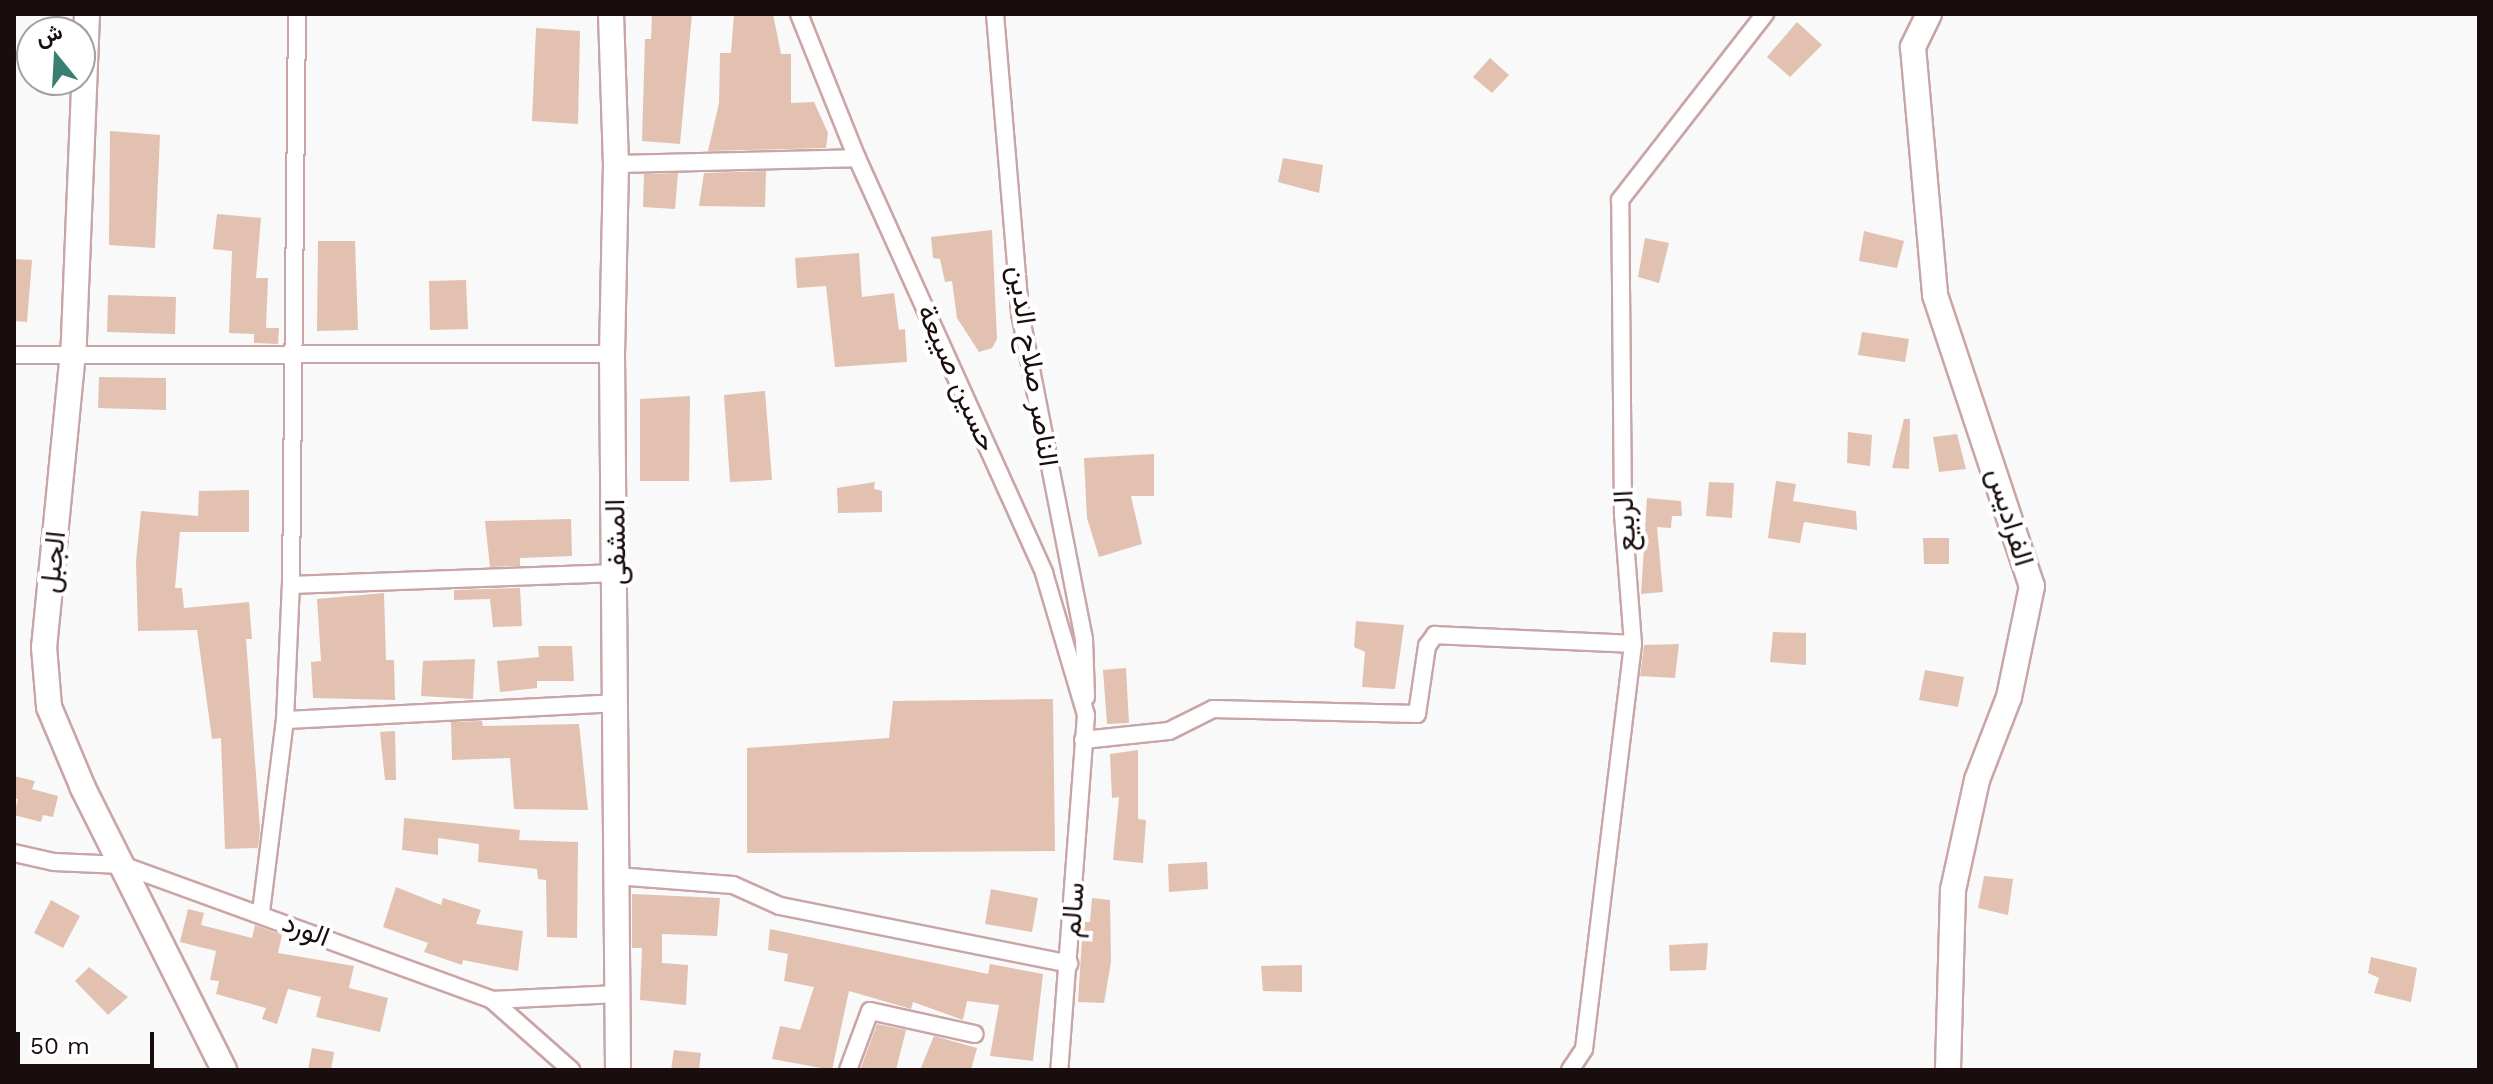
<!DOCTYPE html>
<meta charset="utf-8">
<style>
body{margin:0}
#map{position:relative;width:2493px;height:1084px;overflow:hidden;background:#f9f9f9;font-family:"Work Sans",Vazirmatn,sans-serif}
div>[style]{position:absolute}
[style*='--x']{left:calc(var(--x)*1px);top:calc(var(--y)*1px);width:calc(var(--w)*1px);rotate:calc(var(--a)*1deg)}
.building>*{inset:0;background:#e2c1b1}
.roads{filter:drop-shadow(2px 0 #caa5a6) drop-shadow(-2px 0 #caa5a6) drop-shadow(0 2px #caa5a6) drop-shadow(0 -2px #caa5a6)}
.street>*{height:16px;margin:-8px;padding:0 8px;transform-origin:8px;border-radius:8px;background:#fff}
.secondary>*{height:24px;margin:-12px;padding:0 12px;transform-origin:12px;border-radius:12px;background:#fff}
span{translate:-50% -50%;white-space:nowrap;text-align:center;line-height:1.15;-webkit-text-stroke:8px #fff;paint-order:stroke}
.street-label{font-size:28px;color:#1a0d0e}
.frame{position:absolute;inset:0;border:16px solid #1a0d0e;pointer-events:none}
.north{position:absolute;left:16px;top:16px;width:80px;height:80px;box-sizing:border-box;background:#fff;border:2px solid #a39e9f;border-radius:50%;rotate:342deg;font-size:22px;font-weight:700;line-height:32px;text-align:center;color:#1a0d0e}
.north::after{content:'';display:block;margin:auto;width:28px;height:36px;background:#3a7f72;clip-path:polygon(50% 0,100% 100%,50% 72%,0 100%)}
.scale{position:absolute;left:16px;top:1032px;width:138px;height:36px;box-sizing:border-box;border:4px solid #1a0d0e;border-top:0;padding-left:10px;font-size:24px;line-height:28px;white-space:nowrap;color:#1a0d0e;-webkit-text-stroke:6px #fff;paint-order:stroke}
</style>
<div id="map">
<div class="building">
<div style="clip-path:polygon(652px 14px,692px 14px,680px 144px,642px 141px,645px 39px,651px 39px)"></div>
<div style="clip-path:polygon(734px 14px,773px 14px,781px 54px,791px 54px,791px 103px,814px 102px,828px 133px,826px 148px,708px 151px,719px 103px,720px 53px,731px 53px)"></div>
<div style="clip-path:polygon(1797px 22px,1822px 45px,1790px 77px,1767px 57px)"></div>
<div style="clip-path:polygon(536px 28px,580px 31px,578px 124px,532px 121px)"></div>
<div style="clip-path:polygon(1490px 58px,1509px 75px,1492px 93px,1473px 77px)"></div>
<div style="clip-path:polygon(110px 131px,160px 135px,155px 248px,109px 245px)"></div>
<div style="clip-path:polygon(1283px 158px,1323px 165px,1319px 193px,1278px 182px)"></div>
<div style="clip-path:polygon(766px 171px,765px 207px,699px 206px,704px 173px)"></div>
<div style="clip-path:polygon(678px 173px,675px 209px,643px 207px,644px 174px)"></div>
<div style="clip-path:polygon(217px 214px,261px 218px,256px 278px,268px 278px,266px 328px,279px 328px,278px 344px,254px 343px,254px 334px,229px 333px,232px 251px,213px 249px)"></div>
<div style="clip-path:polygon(992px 230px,997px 339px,992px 348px,979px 352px,957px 318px,952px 281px,945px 282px,940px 259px,933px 258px,931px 237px)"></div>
<div style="clip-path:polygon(1864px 231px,1904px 241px,1897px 268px,1859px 261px)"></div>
<div style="clip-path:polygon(1645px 238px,1669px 243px,1659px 283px,1638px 277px)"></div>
<div style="clip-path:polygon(318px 241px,355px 241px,358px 330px,317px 331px)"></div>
<div style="clip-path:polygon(859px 253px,862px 297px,894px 293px,899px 330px,905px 329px,907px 362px,835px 367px,826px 286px,797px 288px,795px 258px)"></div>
<div style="clip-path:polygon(14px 259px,32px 260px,27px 322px,14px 321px)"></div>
<div style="clip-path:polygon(466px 280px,468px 329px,430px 330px,429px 281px)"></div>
<div style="clip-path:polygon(108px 295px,176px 297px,175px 334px,107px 332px)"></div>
<div style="clip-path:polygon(1862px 332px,1909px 339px,1905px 362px,1858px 355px)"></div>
<div style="clip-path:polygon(99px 377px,166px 378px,166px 410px,98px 408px)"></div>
<div style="clip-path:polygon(765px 391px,772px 480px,730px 482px,724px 395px)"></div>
<div style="clip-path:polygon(690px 396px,689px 481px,640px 481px,640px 399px)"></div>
<div style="clip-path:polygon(1904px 419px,1910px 419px,1909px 469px,1892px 468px)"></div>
<div style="clip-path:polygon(1848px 432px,1872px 435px,1870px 466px,1847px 463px)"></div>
<div style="clip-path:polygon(1957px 434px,1966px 469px,1939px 472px,1933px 437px)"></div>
<div style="clip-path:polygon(1154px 454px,1154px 496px,1131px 496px,1142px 544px,1099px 557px,1087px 518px,1084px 458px)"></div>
<div style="clip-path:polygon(1776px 481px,1796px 484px,1793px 501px,1856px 511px,1857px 530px,1804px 522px,1800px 543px,1768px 538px)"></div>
<div style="clip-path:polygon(875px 482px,874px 489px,882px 491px,882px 512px,838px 513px,837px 488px)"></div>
<div style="clip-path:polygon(1709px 482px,1734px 483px,1732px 518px,1706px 516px)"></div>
<div style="clip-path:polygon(249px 490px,249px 532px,180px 532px,175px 588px,182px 588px,184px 608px,249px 602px,252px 639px,246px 639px,260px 829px,258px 848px,225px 849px,221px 738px,212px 739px,197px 630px,138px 631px,136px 561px,141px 511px,198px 516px,199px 491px)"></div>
<div style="clip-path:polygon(1647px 498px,1681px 501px,1682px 516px,1672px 516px,1671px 528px,1657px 527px,1663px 592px,1641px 594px)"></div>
<div style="clip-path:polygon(571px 519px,572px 556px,520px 558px,520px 566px,490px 567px,485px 521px)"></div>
<div style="clip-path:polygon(1923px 538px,1949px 538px,1949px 564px,1924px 564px)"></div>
<div style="clip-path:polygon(520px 588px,522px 626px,493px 627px,490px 599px,454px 600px,454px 590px)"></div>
<div style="clip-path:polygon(384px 593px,386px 660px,394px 660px,395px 700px,313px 698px,311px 662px,321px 661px,317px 599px)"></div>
<div style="clip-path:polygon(1356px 621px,1404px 625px,1395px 689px,1362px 687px,1365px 652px,1354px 647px)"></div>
<div style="clip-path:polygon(1773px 632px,1806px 633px,1806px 665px,1770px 662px)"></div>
<div style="clip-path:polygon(1679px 644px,1675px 678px,1640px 676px,1644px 645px)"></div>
<div style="clip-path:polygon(538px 646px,572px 646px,574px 681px,537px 681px,537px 688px,500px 692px,497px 661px,539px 657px)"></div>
<div style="clip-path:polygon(475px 659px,473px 699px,421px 696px,423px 661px)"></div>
<div style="clip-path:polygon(1126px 668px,1129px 723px,1107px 724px,1103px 670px)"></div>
<div style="clip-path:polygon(1925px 670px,1964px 677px,1958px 707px,1919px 700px)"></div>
<div style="clip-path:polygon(1053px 699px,1055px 851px,747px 853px,747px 748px,889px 738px,893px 701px)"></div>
<div style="clip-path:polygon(482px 721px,483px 726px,579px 724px,588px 810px,514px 809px,510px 758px,452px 760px,451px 722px)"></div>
<div style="clip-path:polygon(395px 731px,396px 780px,385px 780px,380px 732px)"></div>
<div style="clip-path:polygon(1138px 750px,1138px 819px,1146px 820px,1143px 863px,1113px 860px,1119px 797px,1112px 798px,1110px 754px)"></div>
<div style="clip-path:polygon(14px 776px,35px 781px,32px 789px,58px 796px,53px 817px,43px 815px,41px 822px,14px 815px,18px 799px,14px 798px)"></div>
<div style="clip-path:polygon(404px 818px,520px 830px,519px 840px,578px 842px,577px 938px,547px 937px,546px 880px,538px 879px,537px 869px,478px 862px,479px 844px,438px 838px,438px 855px,402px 850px)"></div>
<div style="clip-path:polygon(1207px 862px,1208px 889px,1169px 892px,1168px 864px)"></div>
<div style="clip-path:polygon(1984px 876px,2013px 879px,2008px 915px,1978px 908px)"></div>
<div style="clip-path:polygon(396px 887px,441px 905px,443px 898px,481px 910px,476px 924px,523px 931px,518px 971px,463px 960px,462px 965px,424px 952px,428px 943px,383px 927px)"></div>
<div style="clip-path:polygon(991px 889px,1038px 898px,1032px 932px,985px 924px)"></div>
<div style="clip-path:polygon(632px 894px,720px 898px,717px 936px,662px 934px,662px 963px,688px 965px,686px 1005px,640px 1000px,642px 948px,632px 948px)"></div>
<div style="clip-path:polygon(1092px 898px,1110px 900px,1111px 962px,1104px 1003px,1078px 1002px,1083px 922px,1090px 922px)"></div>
<div style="clip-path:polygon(51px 900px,80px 916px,63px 948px,34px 933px)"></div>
<div style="clip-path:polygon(188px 909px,204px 913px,201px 925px,252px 938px,255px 925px,282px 935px,278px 953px,354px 966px,349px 988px,388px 998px,380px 1032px,316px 1017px,321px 997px,288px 989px,277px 1024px,262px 1019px,266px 1008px,216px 994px,219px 981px,210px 980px,216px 951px,180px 942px)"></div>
<div style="clip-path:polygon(770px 929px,988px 974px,990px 964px,1043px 974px,1033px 1061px,990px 1056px,999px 1005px,967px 1001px,963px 1020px,913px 1002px,911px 1009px,849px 991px,832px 1070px,772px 1059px,780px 1026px,800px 1030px,814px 987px,784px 981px,788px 954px,768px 950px)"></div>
<div style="clip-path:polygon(1708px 943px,1706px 970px,1670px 971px,1669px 945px)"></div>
<div style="clip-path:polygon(2371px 957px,2417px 968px,2411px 1002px,2374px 993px,2379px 978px,2368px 973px)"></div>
<div style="clip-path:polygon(1302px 965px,1302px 992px,1263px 991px,1261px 966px)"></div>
<div style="clip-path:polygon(89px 967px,128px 997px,108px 1015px,75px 981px)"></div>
<div style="clip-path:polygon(877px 1024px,906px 1030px,896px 1070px,860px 1070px)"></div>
<div style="clip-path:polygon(934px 1036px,977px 1048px,971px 1070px,920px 1070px)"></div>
<div style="clip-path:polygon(312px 1048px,334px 1052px,331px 1070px,308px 1070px)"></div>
<div style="clip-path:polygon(674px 1050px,701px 1053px,699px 1070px,671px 1070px)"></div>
</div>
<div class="roads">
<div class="street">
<div style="--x:799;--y:14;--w:155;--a:68.1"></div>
<div style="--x:857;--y:158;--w:455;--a:65.7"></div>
<div style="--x:1044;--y:573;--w:148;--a:73.5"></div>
<div style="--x:1086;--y:715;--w:356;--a:94.3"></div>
<div style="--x:995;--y:14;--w:300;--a:85.2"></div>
<div style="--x:1020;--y:313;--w:332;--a:78.9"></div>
<div style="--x:1084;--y:639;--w:58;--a:88"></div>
<div style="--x:616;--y:164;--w:241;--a:-1.4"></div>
<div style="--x:14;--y:355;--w:598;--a:-0.1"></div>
<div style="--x:291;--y:585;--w:326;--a:-2.1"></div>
<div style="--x:285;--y:720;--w:331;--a:-2.9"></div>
<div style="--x:1083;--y:740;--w:86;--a:-6"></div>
<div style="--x:1169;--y:731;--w:49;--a:-26.6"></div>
<div style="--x:1213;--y:709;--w:204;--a:1.4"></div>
<div style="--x:1417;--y:714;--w:69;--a:-81.6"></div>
<div style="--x:1427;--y:646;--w:14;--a:-54"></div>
<div style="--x:1435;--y:635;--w:198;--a:2.6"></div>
<div style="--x:14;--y:853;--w:41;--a:12.7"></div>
<div style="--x:54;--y:862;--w:68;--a:2.5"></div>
<div style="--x:122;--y:865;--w:394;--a:20"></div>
<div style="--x:492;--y:1000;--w:106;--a:41.5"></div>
<div style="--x:616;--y:876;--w:117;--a:4.4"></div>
<div style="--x:733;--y:885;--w:51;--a:24.1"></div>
<div style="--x:780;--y:906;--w:295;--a:11.3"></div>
<div style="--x:261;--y:912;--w:193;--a:-82.9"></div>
<div style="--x:285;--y:720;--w:135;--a:-87.5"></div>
<div style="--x:291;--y:585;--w:571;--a:-89.4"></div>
<div style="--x:492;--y:1000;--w:126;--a:-2.7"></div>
<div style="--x:848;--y:1070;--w:63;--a:-69.6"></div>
<div style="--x:870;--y:1011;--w:107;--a:12.4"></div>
<div style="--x:1570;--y:1070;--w:25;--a:-56"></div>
<div style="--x:1584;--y:1049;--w:408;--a:-83.1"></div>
<div style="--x:1633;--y:644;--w:129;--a:-94.4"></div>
<div style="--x:1623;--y:515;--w:315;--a:-90.5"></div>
<div style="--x:1620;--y:200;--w:236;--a:-52.1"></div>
</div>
<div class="secondary">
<div style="--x:87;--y:14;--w:328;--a:92.3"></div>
<div style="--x:74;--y:342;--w:306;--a:95.6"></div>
<div style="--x:44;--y:647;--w:60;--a:85.2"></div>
<div style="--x:49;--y:707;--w:88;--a:67.2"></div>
<div style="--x:83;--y:788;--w:315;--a:63.4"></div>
<div style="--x:611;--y:14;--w:150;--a:88.1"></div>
<div style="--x:616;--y:164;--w:190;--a:91.2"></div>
<div style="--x:612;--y:354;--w:716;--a:89.52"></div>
<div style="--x:1929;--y:14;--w:37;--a:116"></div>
<div style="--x:1913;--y:47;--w:249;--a:84.9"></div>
<div style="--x:1935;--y:295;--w:307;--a:71.6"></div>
<div style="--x:2032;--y:586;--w:113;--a:101.7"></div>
<div style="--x:2009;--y:697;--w:89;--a:111.1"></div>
<div style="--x:1977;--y:780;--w:113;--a:102.3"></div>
<div style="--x:1953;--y:890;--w:180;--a:91.6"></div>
</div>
</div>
<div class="street-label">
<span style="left:1033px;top:366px;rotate:81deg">الناصر صلاح الدين</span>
<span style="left:957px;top:378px;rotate:66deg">حسين صيبعة</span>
<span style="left:2010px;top:517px;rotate:73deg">الفراديس</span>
<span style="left:1625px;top:521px;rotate:-93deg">الربيع</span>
<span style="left:616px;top:542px;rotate:-91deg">المشفى</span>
<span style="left:53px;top:562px;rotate:-84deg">الجبل</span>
<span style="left:1073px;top:910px;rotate:-86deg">سالم</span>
<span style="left:306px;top:930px;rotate:21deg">الورد</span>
</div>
<div class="frame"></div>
<div class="north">ش</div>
<div class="scale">50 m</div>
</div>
